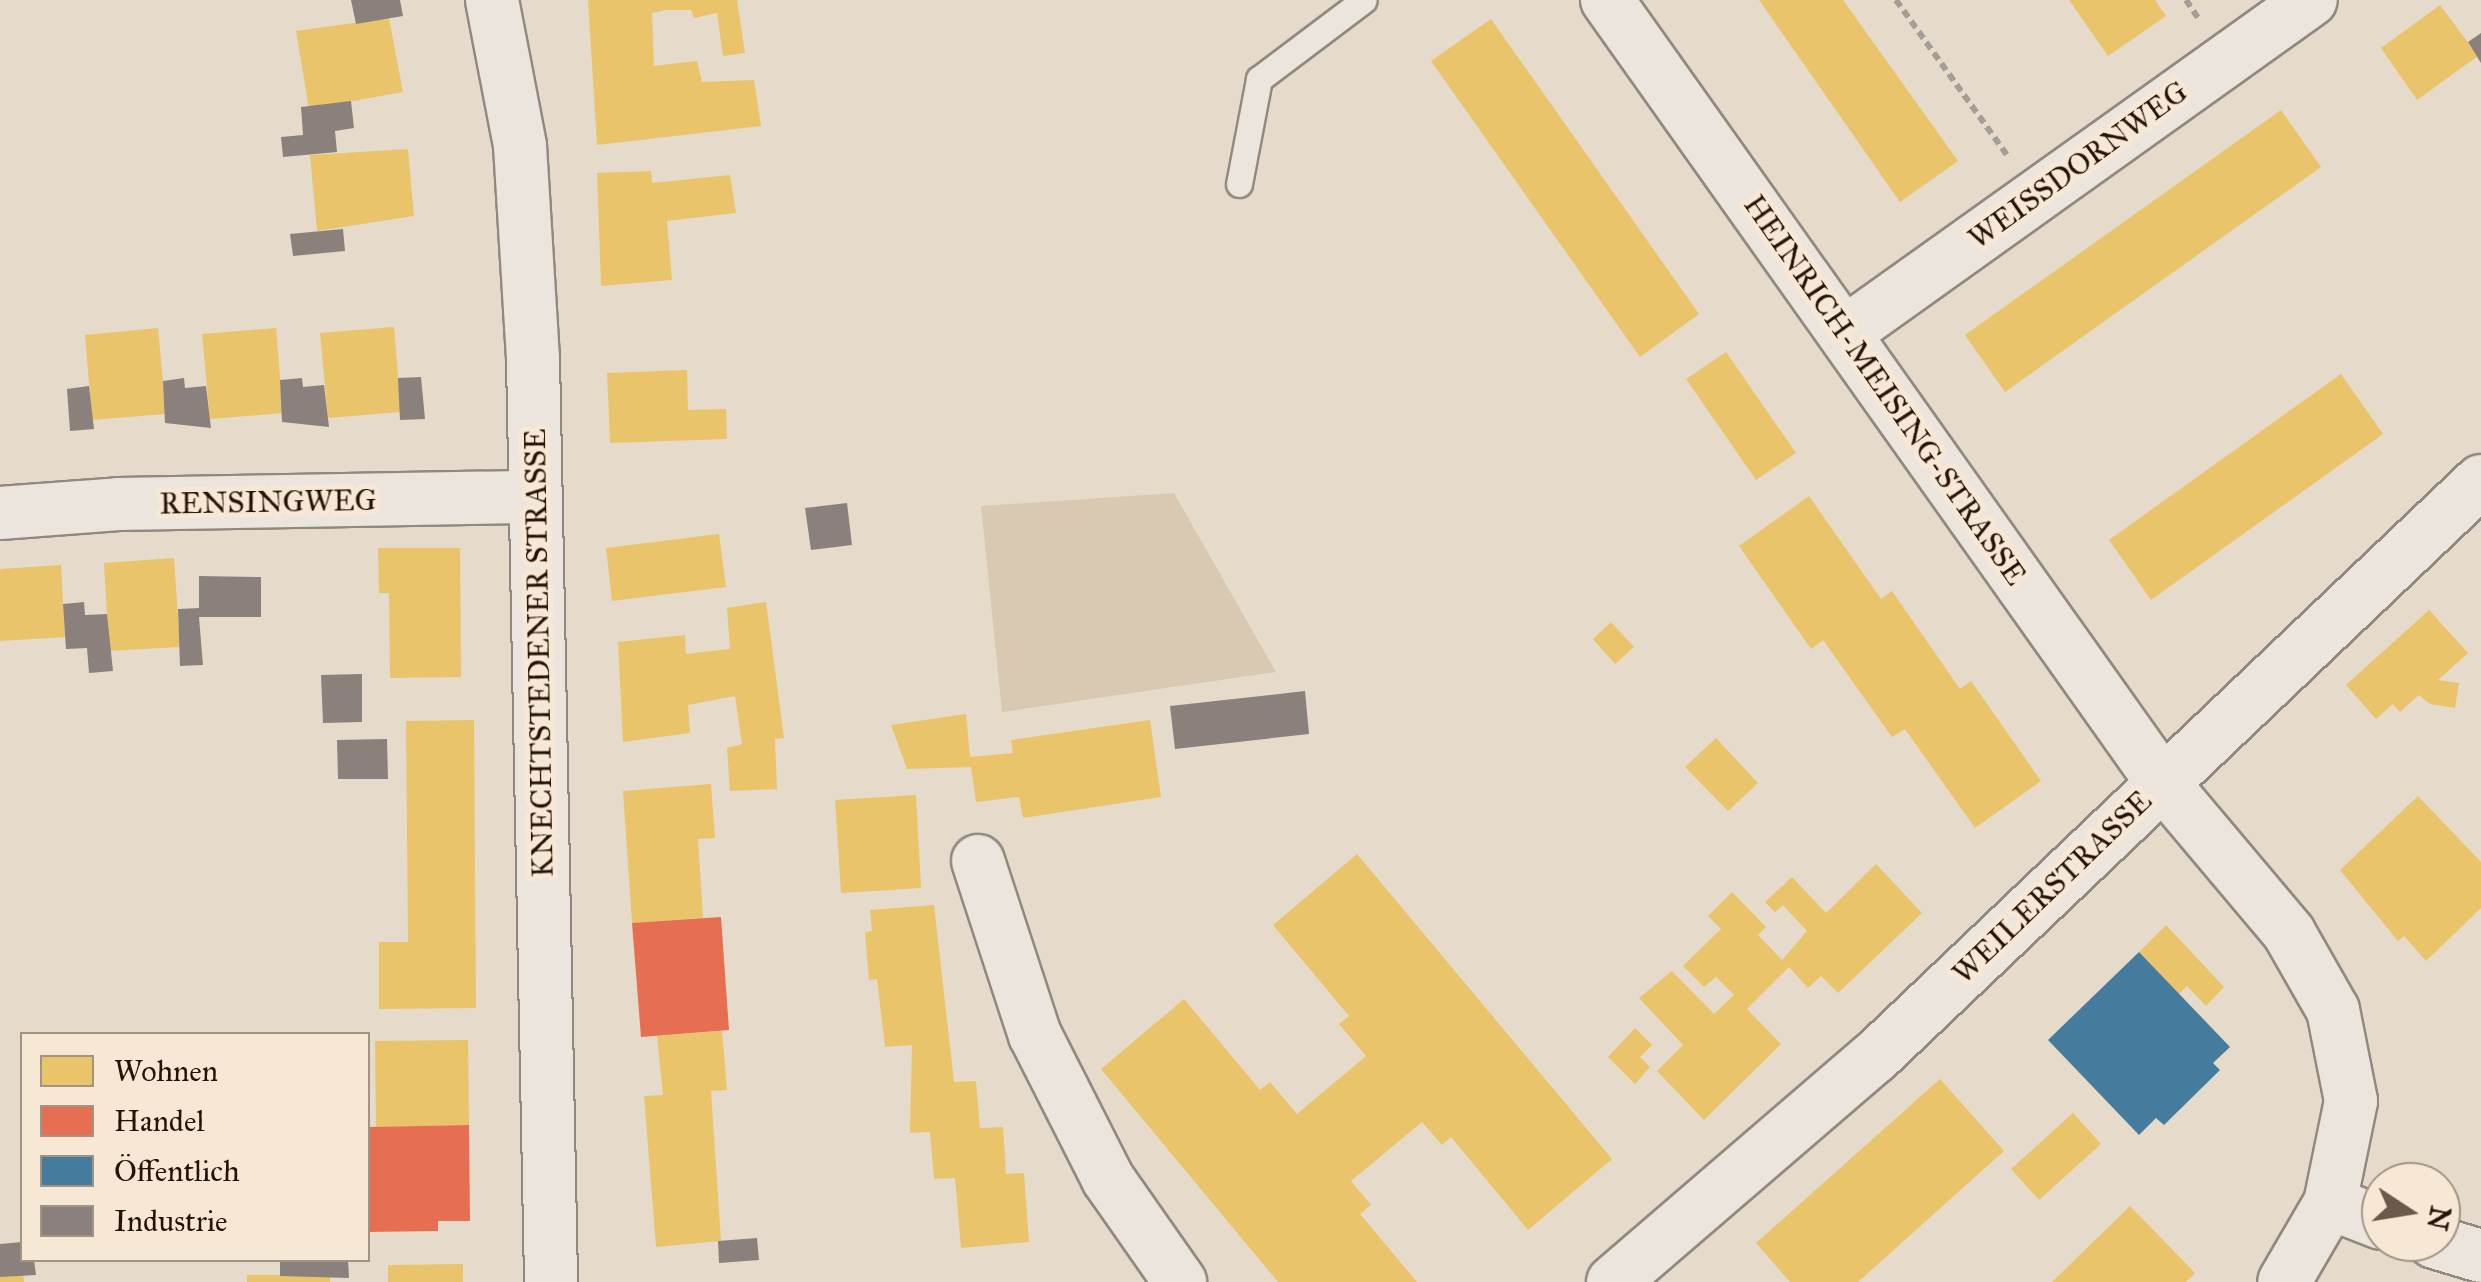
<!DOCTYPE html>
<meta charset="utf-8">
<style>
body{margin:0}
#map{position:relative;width:2481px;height:1282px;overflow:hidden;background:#e6dbcb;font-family:"IM FELL Great Primer",serif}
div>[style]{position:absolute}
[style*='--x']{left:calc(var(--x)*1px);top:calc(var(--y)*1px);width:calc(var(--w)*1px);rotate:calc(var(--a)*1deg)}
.green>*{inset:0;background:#d9c9b3}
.homes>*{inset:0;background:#e9c46a}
.shops>*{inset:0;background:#e76f51}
.public>*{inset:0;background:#457b9d}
.industry>*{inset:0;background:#8a817c}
.path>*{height:6px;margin-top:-3px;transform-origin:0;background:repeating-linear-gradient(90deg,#a49e96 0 8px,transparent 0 13px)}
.roads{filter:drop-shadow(2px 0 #91897f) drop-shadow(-2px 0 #91897f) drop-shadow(0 2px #91897f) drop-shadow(0 -2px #91897f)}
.service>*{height:25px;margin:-12.5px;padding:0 12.5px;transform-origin:12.5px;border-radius:12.5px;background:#ebe5dd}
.minor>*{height:52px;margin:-26px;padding:0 26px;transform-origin:26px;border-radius:26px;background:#ebe5dd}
span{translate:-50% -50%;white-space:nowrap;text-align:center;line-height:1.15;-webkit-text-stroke:10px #f7e8d5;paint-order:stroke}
.street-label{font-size:30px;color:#251406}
.legend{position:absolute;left:20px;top:1032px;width:350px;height:230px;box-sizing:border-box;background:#f7e8d5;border:2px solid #a39382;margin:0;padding:12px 18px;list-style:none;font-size:30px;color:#251406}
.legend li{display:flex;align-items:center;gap:20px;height:50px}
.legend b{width:50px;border:2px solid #a39382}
.north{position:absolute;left:2361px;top:1162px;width:100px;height:100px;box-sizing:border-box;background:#f7e8d5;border:2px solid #a39382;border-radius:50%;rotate:102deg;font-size:28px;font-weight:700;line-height:40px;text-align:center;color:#251406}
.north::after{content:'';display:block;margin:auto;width:35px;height:45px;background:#695a4b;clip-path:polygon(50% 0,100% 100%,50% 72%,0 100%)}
</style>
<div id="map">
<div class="green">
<div style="clip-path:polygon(1174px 493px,1276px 672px,1002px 712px,981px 506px)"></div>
</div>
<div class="homes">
<div style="clip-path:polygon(588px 0,737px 0,745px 53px,723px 56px,717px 13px,694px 18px,691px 10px,666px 10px,652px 13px,654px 66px,697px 61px,702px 82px,754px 80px,761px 126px,597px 145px)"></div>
<div style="clip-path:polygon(1759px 0,1843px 0,1958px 161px,1900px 202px)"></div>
<div style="clip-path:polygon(2069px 0,2155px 0,2166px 16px,2108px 56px)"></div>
<div style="clip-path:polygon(2440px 5px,2478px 56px,2417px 100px,2381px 48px)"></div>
<div style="clip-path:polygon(389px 18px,403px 92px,309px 109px,296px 31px)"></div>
<div style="clip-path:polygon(1491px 19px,1699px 314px,1640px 357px,1431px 61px)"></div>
<div style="clip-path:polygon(2281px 110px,2321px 167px,2005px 392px,1965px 335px)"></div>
<div style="clip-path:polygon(408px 149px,414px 216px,317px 231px,310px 155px)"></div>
<div style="clip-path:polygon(651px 171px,652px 183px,730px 175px,736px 213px,667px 221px,672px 280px,601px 286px,597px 173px)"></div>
<div style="clip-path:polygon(394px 327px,401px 412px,328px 418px,320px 333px)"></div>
<div style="clip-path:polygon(158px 328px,166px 414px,92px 420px,85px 335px)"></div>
<div style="clip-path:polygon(276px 328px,283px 413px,210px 419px,202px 334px)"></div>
<div style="clip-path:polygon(1726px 352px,1796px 453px,1756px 480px,1686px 379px)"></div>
<div style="clip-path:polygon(687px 370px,688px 410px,726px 409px,727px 439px,610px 443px,607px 373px)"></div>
<div style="clip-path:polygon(2341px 374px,2383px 434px,2151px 600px,2109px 540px)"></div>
<div style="clip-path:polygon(1809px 496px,1881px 599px,1892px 591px,1960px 689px,1971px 681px,2041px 781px,1975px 828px,1905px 729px,1892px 737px,1823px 640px,1811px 649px,1739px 546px)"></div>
<div style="clip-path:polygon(719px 534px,726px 587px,612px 601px,606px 548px)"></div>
<div style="clip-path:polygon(378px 548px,460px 548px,461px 677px,390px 678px,389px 593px,379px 593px)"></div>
<div style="clip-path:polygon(174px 558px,180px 647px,109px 651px,104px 563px)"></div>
<div style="clip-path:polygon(61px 565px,65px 637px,0 641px,0 569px)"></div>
<div style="clip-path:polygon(766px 602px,784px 738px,775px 739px,777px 789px,730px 791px,727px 748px,742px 744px,735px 696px,688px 705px,690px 733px,623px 742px,618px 642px,685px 635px,686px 654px,730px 649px,727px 608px)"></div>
<div style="clip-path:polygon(2429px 610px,2468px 653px,2438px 680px,2459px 683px,2455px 708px,2430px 704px,2419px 695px,2400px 712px,2393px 704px,2376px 719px,2346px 685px)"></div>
<div style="clip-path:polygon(1611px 622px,1634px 647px,1615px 664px,1593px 639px)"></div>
<div style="clip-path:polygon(966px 714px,970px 757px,1013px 753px,1011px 740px,1150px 720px,1161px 797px,1023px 818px,1019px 797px,976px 802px,971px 767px,907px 769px,891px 725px)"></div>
<div style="clip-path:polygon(474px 720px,476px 1008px,379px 1009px,379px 942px,408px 942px,406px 721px)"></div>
<div style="clip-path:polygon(1716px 738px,1758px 783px,1728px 811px,1685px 767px)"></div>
<div style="clip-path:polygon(711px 784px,715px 838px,698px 839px,703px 918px,632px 923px,623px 791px)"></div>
<div style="clip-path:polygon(916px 795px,921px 888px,841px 893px,835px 800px)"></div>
<div style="clip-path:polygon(2418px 796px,2481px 862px,2481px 908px,2426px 961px,2404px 936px,2398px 941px,2340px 870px)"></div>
<div style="clip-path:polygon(1357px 854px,1612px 1159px,1528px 1230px,1451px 1137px,1442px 1145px,1422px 1122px,1351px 1181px,1371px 1205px,1360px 1214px,1417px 1282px,1278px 1282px,1101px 1069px,1184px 999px,1260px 1090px,1270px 1082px,1297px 1114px,1366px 1056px,1339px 1024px,1349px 1016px,1273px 925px)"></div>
<div style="clip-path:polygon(1876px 864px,1922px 913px,1838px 993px,1821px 976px,1808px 988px,1789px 967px,1747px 1009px,1781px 1044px,1704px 1120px,1657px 1071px,1683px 1045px,1639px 998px,1672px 971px,1714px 1014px,1734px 995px,1716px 977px,1704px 987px,1683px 966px,1721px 929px,1708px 916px,1732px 892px,1766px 927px,1758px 935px,1782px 960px,1807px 931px,1783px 905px,1775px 912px,1765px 902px,1792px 877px,1826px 913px)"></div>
<div style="clip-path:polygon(934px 905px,954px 1082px,976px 1081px,980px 1128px,1003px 1127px,1006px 1174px,1024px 1173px,1029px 1242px,961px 1248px,955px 1178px,934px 1179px,930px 1132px,910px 1133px,912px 1045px,885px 1047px,877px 979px,869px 980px,865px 932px,872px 931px,870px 910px)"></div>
<div style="clip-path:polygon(2166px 925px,2224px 987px,2206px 1006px,2187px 986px,2179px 994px,2139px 952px)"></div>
<div style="clip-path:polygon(1635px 1028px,1652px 1045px,1640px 1057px,1650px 1067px,1635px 1084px,1608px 1057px)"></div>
<div style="clip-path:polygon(722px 1031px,727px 1090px,711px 1091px,721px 1241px,656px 1247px,644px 1096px,663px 1095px,657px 1036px)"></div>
<div style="clip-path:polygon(468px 1040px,469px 1125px,376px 1127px,375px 1041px)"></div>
<div style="clip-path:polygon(1940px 1079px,2004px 1151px,1858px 1282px,1790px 1282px,1756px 1243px)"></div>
<div style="clip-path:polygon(2073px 1113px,2101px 1144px,2039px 1200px,2011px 1169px)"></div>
<div style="clip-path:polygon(2130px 1206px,2195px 1273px,2186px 1282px,2052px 1282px)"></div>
<div style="clip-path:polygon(463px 1264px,463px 1282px,388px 1282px,388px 1265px)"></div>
<div style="clip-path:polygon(23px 1274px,24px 1282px,0 1282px,0 1277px)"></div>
<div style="clip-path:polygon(247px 1275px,330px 1275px,330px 1282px,247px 1282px)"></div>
</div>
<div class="shops">
<div style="clip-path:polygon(721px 917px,729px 1030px,641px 1037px,632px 923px)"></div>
<div style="clip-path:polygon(469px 1125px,470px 1221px,438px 1221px,438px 1231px,368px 1232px,368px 1127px)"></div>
</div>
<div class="public">
<div style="clip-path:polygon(2139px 952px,2230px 1047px,2213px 1063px,2220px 1070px,2164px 1125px,2156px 1118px,2139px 1135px,2048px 1040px)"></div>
</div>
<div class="industry">
<div style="clip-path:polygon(351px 0,400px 0,403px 16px,356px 24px)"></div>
<div style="clip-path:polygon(2481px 33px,2481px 63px,2468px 42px)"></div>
<div style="clip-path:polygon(351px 101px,354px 128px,335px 131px,337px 152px,283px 157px,281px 137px,303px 135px,301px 107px)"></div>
<div style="clip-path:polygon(343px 229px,345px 251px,293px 256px,290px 234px)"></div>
<div style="clip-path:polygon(421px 377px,425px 419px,400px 420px,398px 378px)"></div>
<div style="clip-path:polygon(184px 378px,185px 388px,206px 386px,211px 428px,165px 423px,163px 381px)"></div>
<div style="clip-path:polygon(302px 378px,303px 387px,324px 385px,329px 427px,282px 422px,280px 380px)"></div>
<div style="clip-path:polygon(89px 386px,94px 429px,70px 431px,67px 389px)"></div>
<div style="clip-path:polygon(847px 503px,852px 545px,811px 550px,805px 508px)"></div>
<div style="clip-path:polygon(199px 576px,261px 577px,261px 617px,199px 617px,203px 665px,180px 666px,178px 609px,199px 608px)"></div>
<div style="clip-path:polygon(84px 602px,85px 615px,107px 614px,113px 671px,89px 673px,87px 648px,66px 649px,63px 604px)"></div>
<div style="clip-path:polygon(362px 674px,362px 722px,323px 723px,321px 675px)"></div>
<div style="clip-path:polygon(1305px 691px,1309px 734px,1175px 749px,1170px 706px)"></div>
<div style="clip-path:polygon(387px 739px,388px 779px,338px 779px,337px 740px)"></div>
<div style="clip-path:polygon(757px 1238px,759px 1260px,719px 1263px,718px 1241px)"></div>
<div style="clip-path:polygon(22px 1242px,22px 1260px,34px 1260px,36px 1275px,0 1277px,0 1244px)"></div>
<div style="clip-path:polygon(280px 1260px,348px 1260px,349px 1278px,280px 1276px)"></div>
</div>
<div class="path">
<div style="--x:1896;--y:0;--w:194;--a:54.4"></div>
<div style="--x:2186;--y:0;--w:23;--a:56"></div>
</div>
<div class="roads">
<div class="service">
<div style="--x:1239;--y:184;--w:107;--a:-79.2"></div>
<div style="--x:1259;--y:79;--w:131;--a:-37"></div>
</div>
<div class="minor">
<div style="--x:492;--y:0;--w:149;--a:79.1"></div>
<div style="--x:520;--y:146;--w:213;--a:86.5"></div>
<div style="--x:533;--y:359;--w:923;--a:88.88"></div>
<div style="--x:1607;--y:0;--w:959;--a:54.64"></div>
<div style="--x:2162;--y:782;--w:197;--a:49.9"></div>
<div style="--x:2289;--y:933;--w:89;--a:60.3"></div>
<div style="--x:2333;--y:1010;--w:93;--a:78.8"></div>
<div style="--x:2351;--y:1101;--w:104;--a:101.6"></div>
<div style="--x:2330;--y:1203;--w:91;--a:120.2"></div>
<div style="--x:1846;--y:332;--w:571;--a:-35.53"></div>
<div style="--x:0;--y:513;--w:119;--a:-4.3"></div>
<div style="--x:119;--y:504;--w:417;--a:-1"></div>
<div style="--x:978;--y:861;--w:183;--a:71.9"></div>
<div style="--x:1035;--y:1035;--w:161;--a:63.1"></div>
<div style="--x:1108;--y:1179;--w:126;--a:55"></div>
<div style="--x:2330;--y:1203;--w:55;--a:21.4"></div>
<div style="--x:2434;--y:1242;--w:49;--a:16.6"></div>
<div style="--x:1613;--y:1282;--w:345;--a:-40.7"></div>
<div style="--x:1875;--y:1057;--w:836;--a:-43.55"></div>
</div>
</div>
<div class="street-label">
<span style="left:2078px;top:165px;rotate:-36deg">WEISSDORNWEG</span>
<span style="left:1885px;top:390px;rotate:55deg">HEINRICH-MEISING-STRASSE</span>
<span style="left:268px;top:502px;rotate:-1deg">RENSINGWEG</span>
<span style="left:539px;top:653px;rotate:-91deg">KNECHTSTEDENER STRASSE</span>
<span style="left:2052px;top:887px;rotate:-44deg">WEILERSTRASSE</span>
</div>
<ul class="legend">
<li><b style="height:28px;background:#e9c46a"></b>Wohnen</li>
<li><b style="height:28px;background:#e76f51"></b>Handel</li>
<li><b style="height:28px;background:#457b9d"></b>Öffentlich</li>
<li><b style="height:28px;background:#8a817c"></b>Industrie</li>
</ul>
<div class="north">N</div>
</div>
